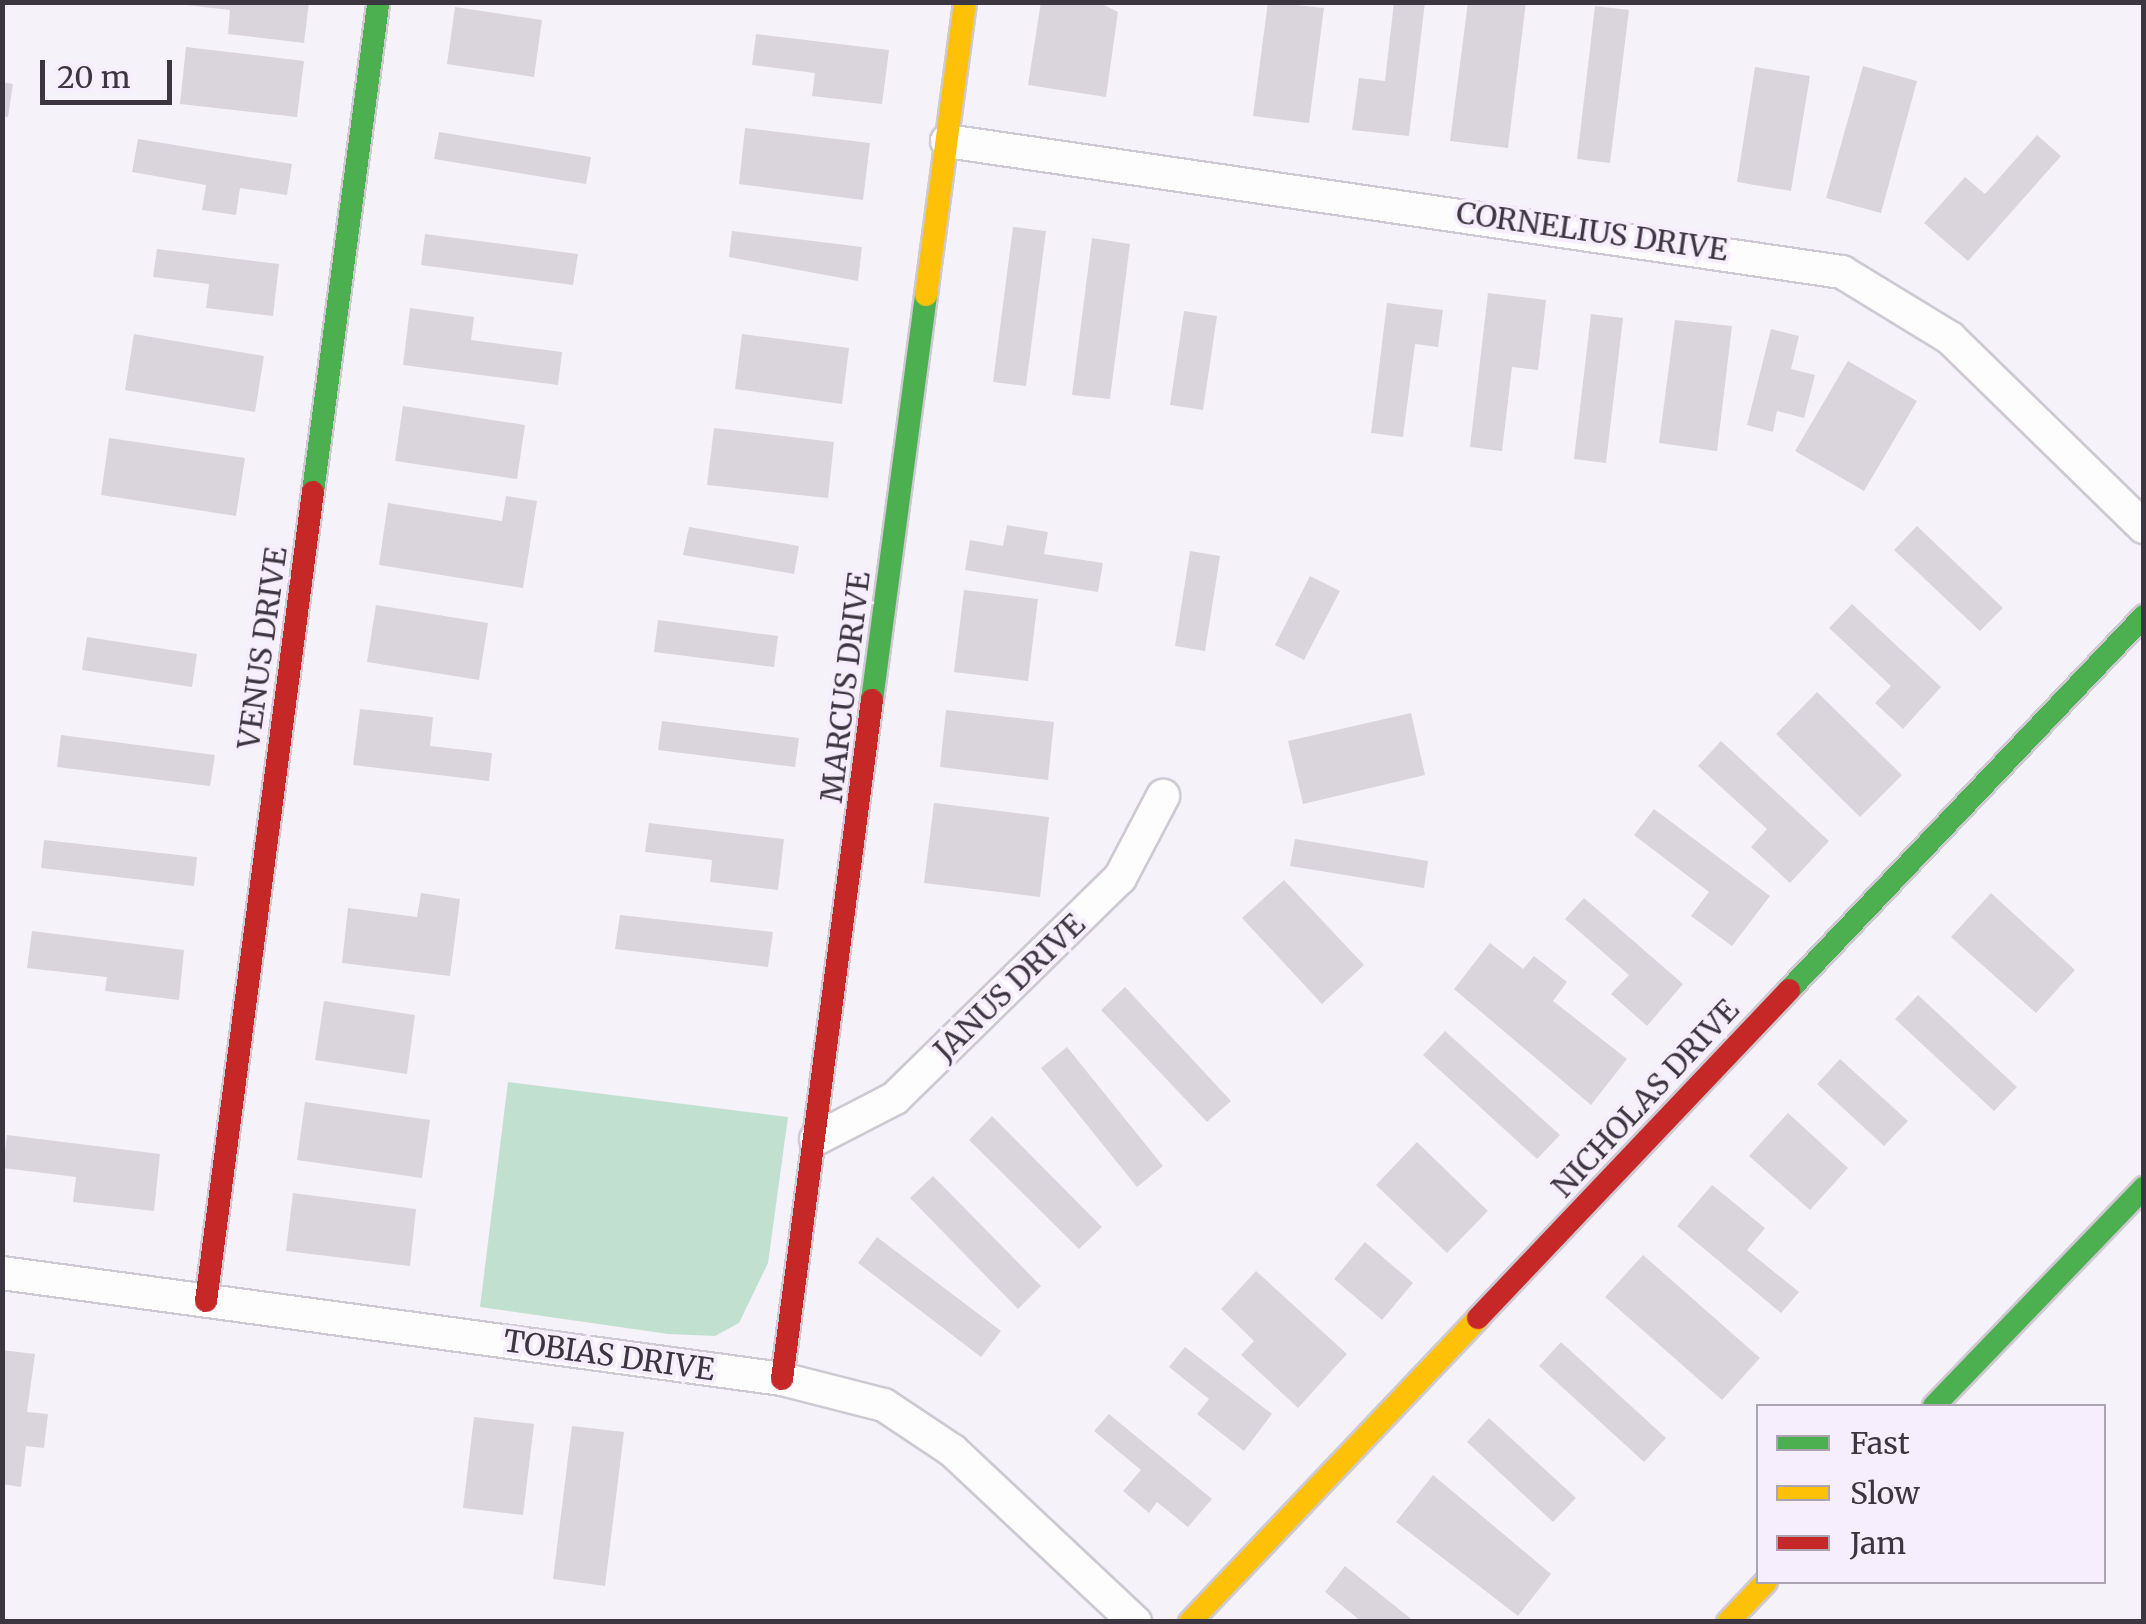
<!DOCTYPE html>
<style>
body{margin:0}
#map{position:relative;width:2146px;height:1624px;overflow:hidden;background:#f6f2fa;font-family:Merriweather,serif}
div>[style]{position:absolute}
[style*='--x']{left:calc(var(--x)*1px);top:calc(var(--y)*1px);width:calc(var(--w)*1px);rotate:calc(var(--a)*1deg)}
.green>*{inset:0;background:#c2e0d0}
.building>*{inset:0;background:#dad5dd}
.roads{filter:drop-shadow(2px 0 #cec9d2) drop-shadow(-2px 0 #cec9d2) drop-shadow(0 2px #cec9d2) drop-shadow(0 -2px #cec9d2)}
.street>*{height:32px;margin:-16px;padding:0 16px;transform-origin:16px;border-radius:16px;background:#fefdfe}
.fast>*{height:22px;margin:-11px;padding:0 11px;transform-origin:11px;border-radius:11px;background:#4caf50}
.slow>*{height:22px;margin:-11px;padding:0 11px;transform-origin:11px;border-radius:11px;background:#ffc107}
.jam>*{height:22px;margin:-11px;padding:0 11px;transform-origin:11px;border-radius:11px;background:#c62828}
span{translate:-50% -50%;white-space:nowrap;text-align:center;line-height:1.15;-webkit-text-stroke:8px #f7eefd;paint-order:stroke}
.street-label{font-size:30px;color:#3c3640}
.frame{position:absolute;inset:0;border:5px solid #3c3640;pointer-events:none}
.legend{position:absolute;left:1756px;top:1404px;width:350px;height:180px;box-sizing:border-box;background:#f7eefd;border:2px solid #aca4b1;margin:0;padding:12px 18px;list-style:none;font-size:30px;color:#3c3640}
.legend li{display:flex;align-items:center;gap:20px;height:50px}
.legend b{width:50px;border:2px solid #aca4b1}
.scale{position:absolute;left:40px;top:60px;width:132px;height:45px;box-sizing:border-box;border:5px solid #3c3640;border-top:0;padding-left:12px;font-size:30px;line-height:35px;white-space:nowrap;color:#3c3640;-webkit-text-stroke:8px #f7eefd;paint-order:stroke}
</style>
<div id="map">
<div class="green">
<div style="clip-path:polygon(508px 1082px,788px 1117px,768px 1263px,739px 1323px,715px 1336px,668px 1334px,480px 1307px)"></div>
</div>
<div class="building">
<div style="clip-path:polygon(309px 2px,304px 43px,228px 34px,230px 10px,186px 5px)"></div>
<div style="clip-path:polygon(1041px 2px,1098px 2px,1118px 12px,1106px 97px,1028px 85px)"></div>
<div style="clip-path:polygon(1268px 2px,1324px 8px,1309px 123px,1253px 116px)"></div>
<div style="clip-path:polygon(1394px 2px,1425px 2px,1409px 136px,1352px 130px,1359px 78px,1385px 81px)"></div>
<div style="clip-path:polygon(1468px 2px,1526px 2px,1508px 148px,1450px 141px)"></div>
<div style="clip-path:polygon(1595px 6px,1629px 10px,1610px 163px,1577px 159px)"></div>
<div style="clip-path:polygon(455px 7px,542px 20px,534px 77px,447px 64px)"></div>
<div style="clip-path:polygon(756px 34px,889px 50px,882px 104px,812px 96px,815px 73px,752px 65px)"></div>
<div style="clip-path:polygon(186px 47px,304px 61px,297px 117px,180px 104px)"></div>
<div style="clip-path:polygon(1863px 66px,1917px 81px,1881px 213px,1826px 198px)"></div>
<div style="clip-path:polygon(1755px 67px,1810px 76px,1791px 191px,1737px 182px)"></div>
<div style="clip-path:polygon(2px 82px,13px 84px,8px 117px,2px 116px)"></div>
<div style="clip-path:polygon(745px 128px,870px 143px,863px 200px,739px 184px)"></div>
<div style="clip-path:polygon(439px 132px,591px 157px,586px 184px,434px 159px)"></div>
<div style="clip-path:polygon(2037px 135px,2061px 156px,1968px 261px,1924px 223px,1965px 177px,1985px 194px)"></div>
<div style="clip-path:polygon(138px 139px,292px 164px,287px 195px,240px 188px,236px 215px,202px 210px,206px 185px,132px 172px)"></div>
<div style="clip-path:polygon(1013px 227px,1046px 231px,1026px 386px,993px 382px)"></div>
<div style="clip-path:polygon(732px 231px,862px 247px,858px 281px,729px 257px)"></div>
<div style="clip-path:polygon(425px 234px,578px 254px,573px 285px,421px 265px)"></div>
<div style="clip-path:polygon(1092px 238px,1130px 244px,1110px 399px,1072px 395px)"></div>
<div style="clip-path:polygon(157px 249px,279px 264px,273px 316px,206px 308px,209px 284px,153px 277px)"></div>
<div style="clip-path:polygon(1488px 293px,1546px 300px,1538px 370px,1512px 367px,1502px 451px,1470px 447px)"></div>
<div style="clip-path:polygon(1387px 303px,1443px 310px,1438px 347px,1415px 344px,1403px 437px,1371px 433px)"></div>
<div style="clip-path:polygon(410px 308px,474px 317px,471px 340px,562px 352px,558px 385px,403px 365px)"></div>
<div style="clip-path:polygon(1184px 311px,1217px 316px,1203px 410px,1170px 405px)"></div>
<div style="clip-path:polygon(1591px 314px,1623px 318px,1606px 463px,1574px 459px)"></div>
<div style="clip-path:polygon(1675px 320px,1732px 326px,1717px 451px,1659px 443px)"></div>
<div style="clip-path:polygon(1771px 329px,1799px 336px,1791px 369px,1815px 375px,1804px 418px,1777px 411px,1773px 432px,1747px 425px)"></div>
<div style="clip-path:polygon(134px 334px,264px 356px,255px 412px,125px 390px)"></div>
<div style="clip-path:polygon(742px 334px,849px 348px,842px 404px,735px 389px)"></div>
<div style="clip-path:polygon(1848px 361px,1917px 401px,1864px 491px,1795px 451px)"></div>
<div style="clip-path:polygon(403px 406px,525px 425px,517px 479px,395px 461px)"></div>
<div style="clip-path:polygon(714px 428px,834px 442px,828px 498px,707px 485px)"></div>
<div style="clip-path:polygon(109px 438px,245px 458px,236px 516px,101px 495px)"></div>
<div style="clip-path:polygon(506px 496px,537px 501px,523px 588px,379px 565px,388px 503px,502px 521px)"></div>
<div style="clip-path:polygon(1007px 525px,1048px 532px,1044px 554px,1103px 563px,1098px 592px,965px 570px,970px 540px,1003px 546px)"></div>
<div style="clip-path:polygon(1917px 526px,2003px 608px,1980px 631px,1894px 550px)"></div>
<div style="clip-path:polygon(689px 527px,799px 546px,794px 574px,683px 555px)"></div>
<div style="clip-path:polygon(1190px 551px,1220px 556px,1205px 651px,1175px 646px)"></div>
<div style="clip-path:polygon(1310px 576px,1340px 591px,1304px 660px,1275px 645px)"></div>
<div style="clip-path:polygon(964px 590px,1038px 599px,1028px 681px,954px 672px)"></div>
<div style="clip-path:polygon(1852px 604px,1941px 687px,1903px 729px,1875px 703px,1891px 686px,1829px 628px)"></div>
<div style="clip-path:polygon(376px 605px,488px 623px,479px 680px,367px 662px)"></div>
<div style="clip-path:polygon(658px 620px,778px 636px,774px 667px,654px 652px)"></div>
<div style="clip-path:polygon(87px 637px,197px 654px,192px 687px,82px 670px)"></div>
<div style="clip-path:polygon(1817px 692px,1902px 775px,1860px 817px,1776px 734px)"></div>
<div style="clip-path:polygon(360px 709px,433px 717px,430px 746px,492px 753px,489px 781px,353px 765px)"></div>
<div style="clip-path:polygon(946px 710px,1054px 722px,1048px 780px,940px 767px)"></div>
<div style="clip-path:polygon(1411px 713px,1425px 775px,1303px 804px,1288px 741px)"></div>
<div style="clip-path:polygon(662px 721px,799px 738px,795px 767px,658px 750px)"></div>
<div style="clip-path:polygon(61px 735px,215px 755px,210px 786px,57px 767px)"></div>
<div style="clip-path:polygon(1721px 741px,1829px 841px,1790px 883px,1751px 847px,1767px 829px,1698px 766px)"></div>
<div style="clip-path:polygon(934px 803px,1049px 817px,1040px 897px,924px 883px)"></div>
<div style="clip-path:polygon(1654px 809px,1770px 896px,1732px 946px,1691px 916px,1709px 892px,1634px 835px)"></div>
<div style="clip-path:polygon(649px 823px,784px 839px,778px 890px,710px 882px,712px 860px,645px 852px)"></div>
<div style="clip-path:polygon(1295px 839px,1428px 861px,1424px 888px,1290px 866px)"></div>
<div style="clip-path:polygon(44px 840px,197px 857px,194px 886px,41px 868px)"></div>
<div style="clip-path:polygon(1284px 880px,1364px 965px,1322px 1004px,1242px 918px)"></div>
<div style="clip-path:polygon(421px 893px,460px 899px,450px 976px,342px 963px,348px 908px,417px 917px)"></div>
<div style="clip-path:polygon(1991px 893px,2075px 970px,2036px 1013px,1951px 937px)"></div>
<div style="clip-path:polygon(1584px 898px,1683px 984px,1647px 1026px,1611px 994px,1629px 975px,1565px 919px)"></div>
<div style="clip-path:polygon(620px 915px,773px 932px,768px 967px,615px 949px)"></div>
<div style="clip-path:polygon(32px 931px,184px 950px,179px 1000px,105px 991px,107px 977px,27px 968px)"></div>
<div style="clip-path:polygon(1490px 943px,1523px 969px,1534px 956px,1567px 982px,1553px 1001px,1627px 1059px,1591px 1105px,1454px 989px)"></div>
<div style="clip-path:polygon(1125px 987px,1231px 1101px,1207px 1122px,1101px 1010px)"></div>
<div style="clip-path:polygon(1918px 995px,2017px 1087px,1994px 1111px,1895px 1019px)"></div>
<div style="clip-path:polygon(324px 1001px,415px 1015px,407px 1074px,315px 1060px)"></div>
<div style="clip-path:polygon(1445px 1031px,1560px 1135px,1537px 1159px,1423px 1055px)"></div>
<div style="clip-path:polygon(1067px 1047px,1163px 1166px,1137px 1187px,1041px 1068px)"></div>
<div style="clip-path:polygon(1840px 1059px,1908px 1121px,1884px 1146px,1817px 1084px)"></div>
<div style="clip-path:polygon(305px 1102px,430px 1120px,422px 1178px,297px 1160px)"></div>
<div style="clip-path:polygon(1788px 1113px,1848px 1168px,1810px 1210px,1749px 1156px)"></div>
<div style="clip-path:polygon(992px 1116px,1102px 1227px,1079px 1249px,969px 1140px)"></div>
<div style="clip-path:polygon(7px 1135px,160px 1154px,154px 1211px,73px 1202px,76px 1177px,3px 1168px)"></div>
<div style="clip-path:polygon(1417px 1142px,1488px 1211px,1447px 1253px,1376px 1185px)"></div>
<div style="clip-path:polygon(933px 1176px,1041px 1286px,1018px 1309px,910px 1198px)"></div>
<div style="clip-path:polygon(1712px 1185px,1765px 1228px,1747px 1250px,1799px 1292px,1781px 1313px,1677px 1226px)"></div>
<div style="clip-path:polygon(293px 1193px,416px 1209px,410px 1266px,286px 1251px)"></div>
<div style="clip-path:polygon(877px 1237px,1001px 1331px,981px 1357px,858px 1263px)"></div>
<div style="clip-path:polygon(1365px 1242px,1413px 1283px,1382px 1320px,1334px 1279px)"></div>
<div style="clip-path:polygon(1643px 1255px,1760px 1358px,1722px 1400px,1605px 1297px)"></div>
<div style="clip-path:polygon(1256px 1271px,1347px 1354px,1298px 1408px,1241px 1355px,1254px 1341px,1221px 1309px)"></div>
<div style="clip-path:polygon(1561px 1342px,1666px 1438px,1644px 1462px,1539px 1366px)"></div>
<div style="clip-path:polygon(1185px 1347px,1272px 1414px,1244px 1451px,1197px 1414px,1209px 1399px,1169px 1367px)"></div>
<div style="clip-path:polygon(2px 1350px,35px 1354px,27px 1412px,48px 1414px,44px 1448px,26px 1446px,21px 1487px,2px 1484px)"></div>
<div style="clip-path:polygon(1109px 1414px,1212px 1499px,1188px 1527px,1157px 1502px,1149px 1513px,1123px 1491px,1141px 1470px,1094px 1431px)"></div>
<div style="clip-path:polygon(474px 1417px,534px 1424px,523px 1515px,463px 1508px)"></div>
<div style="clip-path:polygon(1489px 1418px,1576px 1498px,1553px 1522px,1467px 1442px)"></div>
<div style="clip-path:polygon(572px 1426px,624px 1432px,605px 1586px,553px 1579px)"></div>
<div style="clip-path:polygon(1433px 1475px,1551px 1574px,1518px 1616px,1396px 1522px)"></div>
<div style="clip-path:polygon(1345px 1566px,1415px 1622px,1362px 1622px,1325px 1592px)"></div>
</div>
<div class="roads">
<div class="street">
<div style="--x:947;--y:141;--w:905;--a:8.33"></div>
<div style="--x:1842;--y:272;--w:127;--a:31.4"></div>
<div style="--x:1950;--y:338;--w:271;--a:44.3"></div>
<div style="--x:816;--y:1139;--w:89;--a:-27.4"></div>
<div style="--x:895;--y:1098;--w:315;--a:-44.4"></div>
<div style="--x:1120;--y:878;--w:93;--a:-62.3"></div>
<div style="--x:2;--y:1273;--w:787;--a:7.74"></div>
<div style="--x:782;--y:1379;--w:105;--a:14.3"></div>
<div style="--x:884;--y:1405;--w:83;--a:33.7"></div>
<div style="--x:953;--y:1451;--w:250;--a:43.2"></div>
</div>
<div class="fast">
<div style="--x:313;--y:492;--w:494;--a:-82.4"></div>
<div style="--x:872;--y:700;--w:409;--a:-82.4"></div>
<div style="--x:1789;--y:990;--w:516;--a:-46.49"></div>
<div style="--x:1934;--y:1406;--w:303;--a:-46.1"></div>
</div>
<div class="slow">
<div style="--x:926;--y:295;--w:296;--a:-82.4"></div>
<div style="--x:1190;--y:1622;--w:419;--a:-46.5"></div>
<div style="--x:1728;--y:1622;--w:55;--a:-46.5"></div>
</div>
<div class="jam">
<div style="--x:206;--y:1301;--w:816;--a:-82.47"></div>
<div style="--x:1478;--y:1318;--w:452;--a:-46.5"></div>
<div style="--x:782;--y:1379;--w:685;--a:-82.45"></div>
</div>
</div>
<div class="street-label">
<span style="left:1592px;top:231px;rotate:8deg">CORNELIUS DRIVE</span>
<span style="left:262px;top:648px;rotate:-82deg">VENUS DRIVE</span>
<span style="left:845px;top:687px;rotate:-83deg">MARCUS DRIVE</span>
<span style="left:1009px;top:987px;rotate:-44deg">JANUS DRIVE</span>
<span style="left:1645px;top:1098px;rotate:-47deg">NICHOLAS DRIVE</span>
<span style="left:609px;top:1355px;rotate:8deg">TOBIAS DRIVE</span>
</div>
<div class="frame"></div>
<ul class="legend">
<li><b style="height:12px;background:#4caf50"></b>Fast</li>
<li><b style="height:12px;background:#ffc107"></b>Slow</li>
<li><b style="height:12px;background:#c62828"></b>Jam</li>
</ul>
<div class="scale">20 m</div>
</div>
